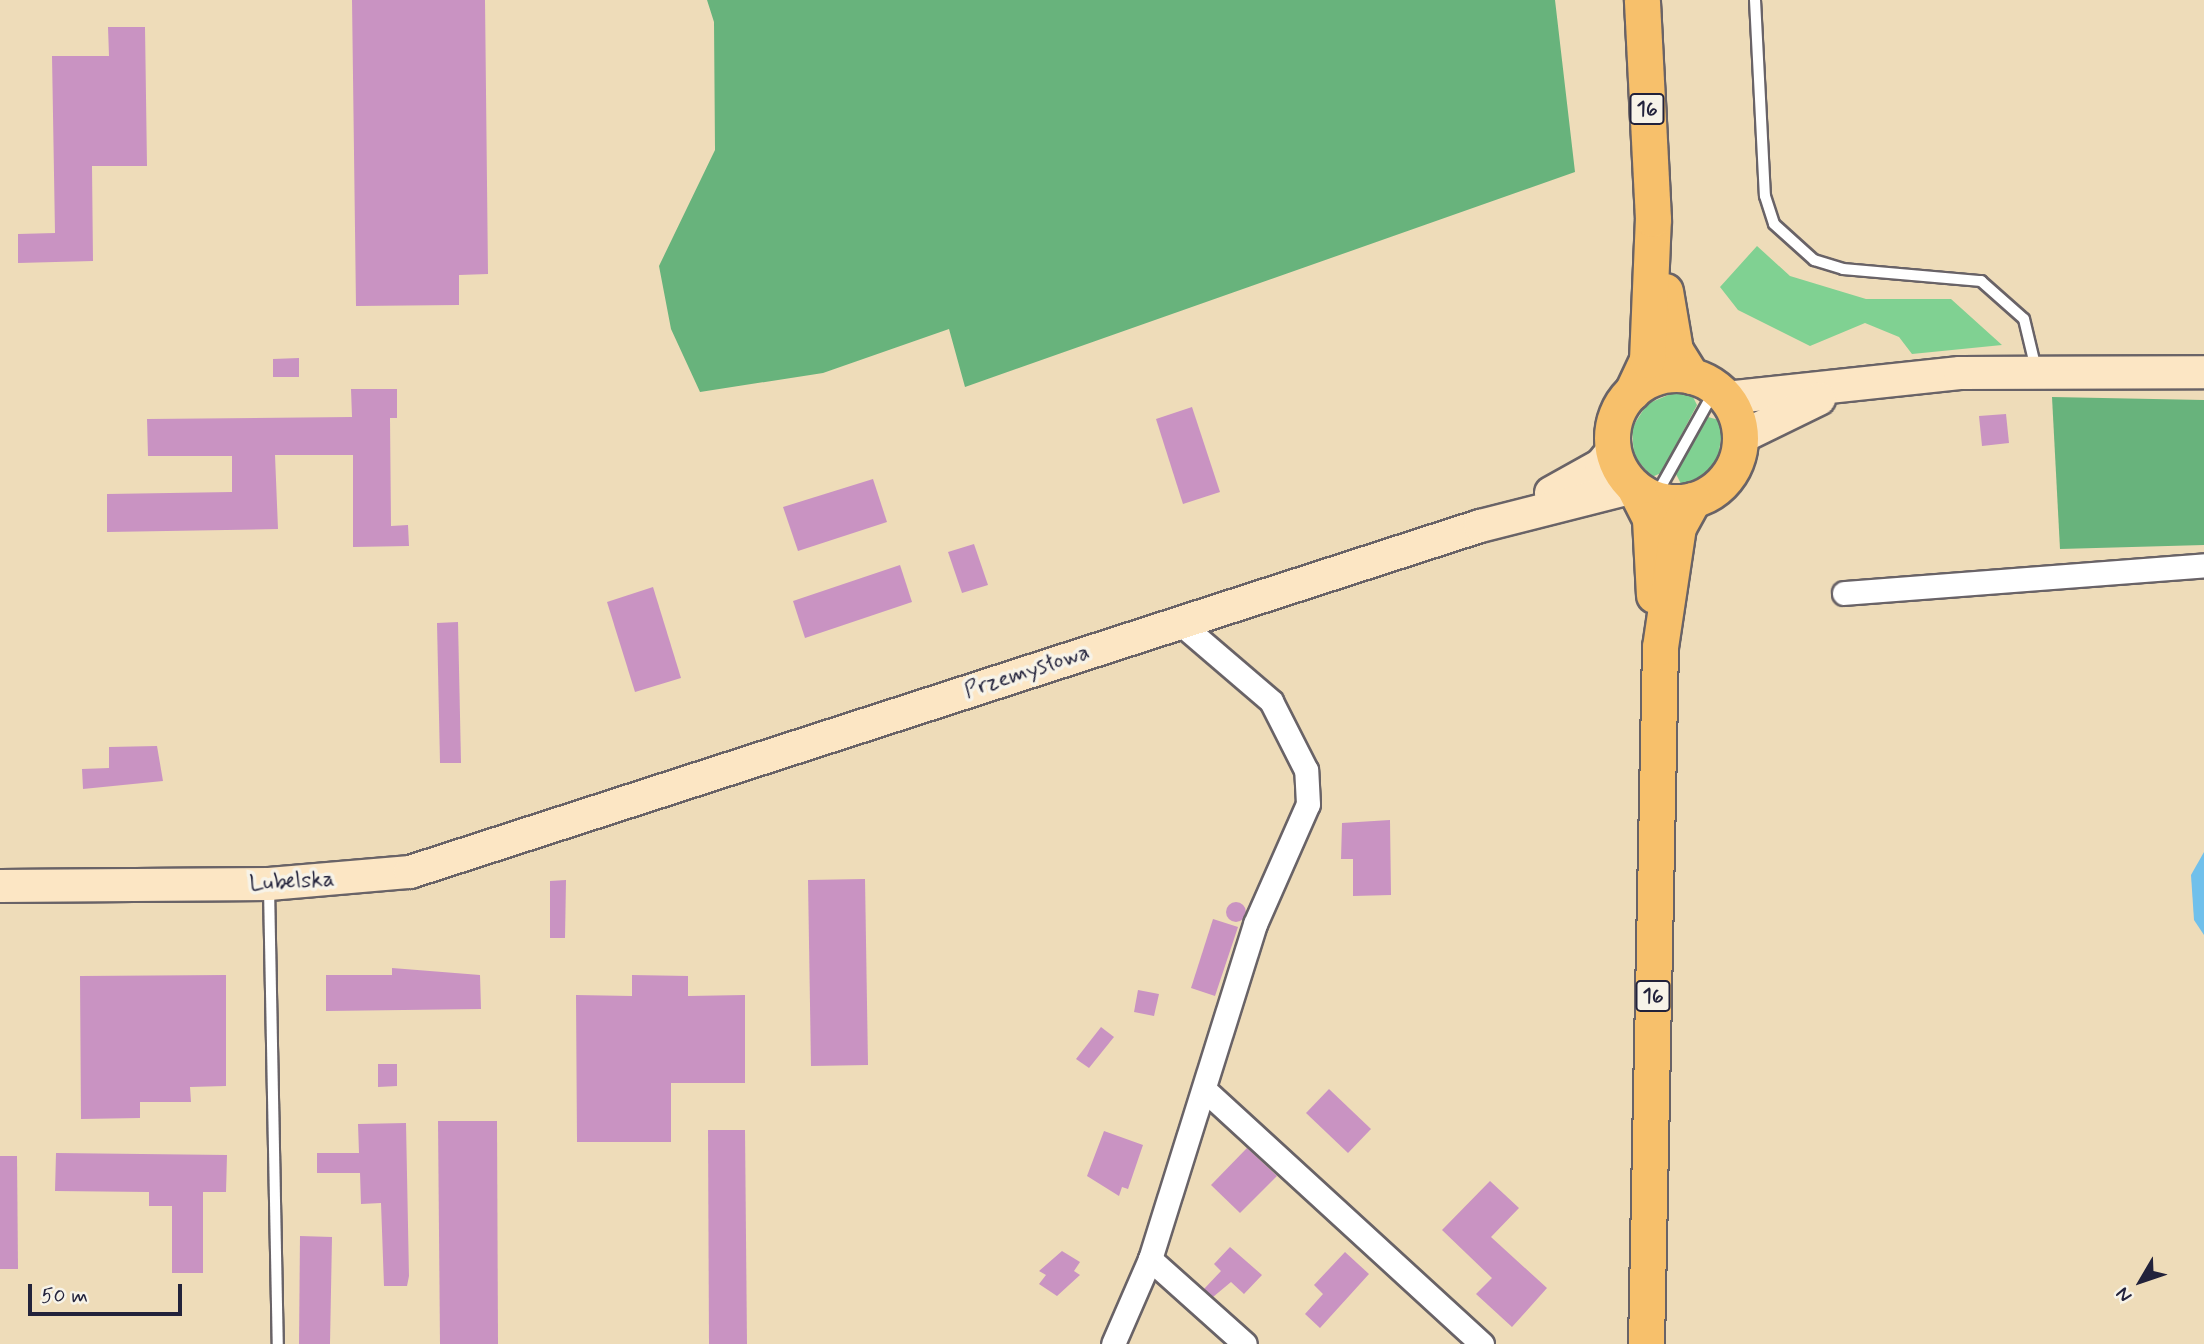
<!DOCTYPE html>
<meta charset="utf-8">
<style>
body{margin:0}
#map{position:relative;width:2204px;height:1344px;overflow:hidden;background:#eedcb9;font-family:Mynerve,sans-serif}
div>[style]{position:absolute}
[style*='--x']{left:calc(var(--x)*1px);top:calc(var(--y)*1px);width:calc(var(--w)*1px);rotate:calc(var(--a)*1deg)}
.green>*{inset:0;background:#80d192}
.forest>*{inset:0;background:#68b37c}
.water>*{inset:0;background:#70c0eb}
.building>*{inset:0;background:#c993c2}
.round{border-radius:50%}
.roads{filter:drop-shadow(2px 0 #696367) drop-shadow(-2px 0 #696367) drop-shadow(0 2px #696367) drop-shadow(0 -2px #696367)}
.lane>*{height:10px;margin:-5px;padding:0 5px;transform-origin:5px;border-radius:5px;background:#fff}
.street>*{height:23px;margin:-11.5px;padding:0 11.5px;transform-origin:11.5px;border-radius:11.5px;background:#fff}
.secondary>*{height:32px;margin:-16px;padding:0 16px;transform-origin:16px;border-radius:16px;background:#fce6c4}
.primary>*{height:35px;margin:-17.5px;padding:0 17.5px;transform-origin:17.5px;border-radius:17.5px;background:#f7c06b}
.primary>.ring{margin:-17.5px;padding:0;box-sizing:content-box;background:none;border:35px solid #f7c06b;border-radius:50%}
span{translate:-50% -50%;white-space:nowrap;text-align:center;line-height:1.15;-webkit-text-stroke:7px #f7f3e8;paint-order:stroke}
.shield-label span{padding:2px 5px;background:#f7f3e8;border:2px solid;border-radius:5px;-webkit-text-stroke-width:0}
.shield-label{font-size:21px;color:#22223b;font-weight:700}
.street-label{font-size:23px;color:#22223b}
.north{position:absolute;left:2106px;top:1246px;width:70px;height:70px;-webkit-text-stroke:5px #f7f3e8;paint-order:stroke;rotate:231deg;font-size:19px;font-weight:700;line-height:28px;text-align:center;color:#22223b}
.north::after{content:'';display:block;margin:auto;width:24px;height:32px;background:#22223b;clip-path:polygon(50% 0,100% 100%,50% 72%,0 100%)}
.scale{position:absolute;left:28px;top:1284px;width:154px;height:32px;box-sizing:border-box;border:4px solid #22223b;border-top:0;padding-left:9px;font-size:21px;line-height:24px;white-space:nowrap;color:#22223b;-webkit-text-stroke:5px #f7f3e8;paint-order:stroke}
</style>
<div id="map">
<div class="green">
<div style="clip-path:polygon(1757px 246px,1790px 276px,1866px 299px,1951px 299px,2002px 345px,1912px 354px,1899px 337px,1865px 323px,1810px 346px,1738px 310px,1720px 287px)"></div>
<div style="clip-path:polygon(1673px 393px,1692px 395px,1697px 405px,1661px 473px,1652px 477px,1634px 456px,1632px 428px,1647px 404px)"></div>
<div style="clip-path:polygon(1708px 417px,1719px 420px,1722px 431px,1718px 459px,1704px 476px,1681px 484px,1675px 472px)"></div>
</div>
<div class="forest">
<div style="clip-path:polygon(707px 0,1555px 0,1575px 172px,965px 387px,949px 329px,823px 373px,700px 392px,671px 329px,659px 266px,715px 150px,714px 22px)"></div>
<div style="clip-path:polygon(2052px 397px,2204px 400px,2204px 545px,2060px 549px)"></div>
</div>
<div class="water">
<div style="clip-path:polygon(2204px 852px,2204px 935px,2194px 920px,2191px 875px)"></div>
</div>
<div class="building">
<div style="clip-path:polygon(352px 0,485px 0,488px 274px,459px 275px,459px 305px,356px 306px)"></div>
<div style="clip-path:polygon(108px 27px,145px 27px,147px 166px,92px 166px,93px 261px,18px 263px,18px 234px,55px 233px,52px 56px,109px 56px)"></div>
<div style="clip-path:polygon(299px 358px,299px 377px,273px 377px,273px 359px)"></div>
<div style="clip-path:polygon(351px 389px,397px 389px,397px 418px,390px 418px,391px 526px,408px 525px,409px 546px,353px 547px,353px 455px,275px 455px,278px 529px,107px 532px,107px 494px,232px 492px,232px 456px,148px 456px,147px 419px,352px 417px)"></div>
<div style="clip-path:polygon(1192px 407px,1220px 492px,1183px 504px,1156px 419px)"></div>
<div style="clip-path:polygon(2006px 414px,2009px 443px,1982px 446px,1979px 416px)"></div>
<div style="clip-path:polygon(873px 479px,887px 522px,798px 551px,783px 507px)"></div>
<div style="clip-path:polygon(974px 544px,988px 585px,962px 593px,948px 552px)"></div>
<div style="clip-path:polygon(900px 565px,912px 602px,805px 638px,793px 601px)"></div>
<div style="clip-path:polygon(653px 587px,681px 678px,635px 692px,607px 602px)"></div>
<div style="clip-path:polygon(458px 622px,461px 763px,440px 763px,437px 623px)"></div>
<div style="clip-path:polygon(157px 746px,163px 781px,83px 789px,82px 769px,109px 768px,109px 747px)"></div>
<div style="clip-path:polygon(1390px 820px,1391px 895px,1353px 896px,1353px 859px,1341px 859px,1342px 823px)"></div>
<div style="clip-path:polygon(865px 879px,868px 1065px,811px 1066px,808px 880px)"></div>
<div style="clip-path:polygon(566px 880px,565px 938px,550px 938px,550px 881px)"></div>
<div class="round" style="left:1226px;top:902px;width:20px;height:20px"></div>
<div style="clip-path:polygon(1213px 919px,1238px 927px,1215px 996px,1191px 988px)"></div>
<div style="clip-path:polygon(392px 968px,480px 975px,481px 1009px,326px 1011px,326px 975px,392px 975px)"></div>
<div style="clip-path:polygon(226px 975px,226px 1086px,190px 1087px,191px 1102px,140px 1102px,140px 1118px,81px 1119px,80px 976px)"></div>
<div style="clip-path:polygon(632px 975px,688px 976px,688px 996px,745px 995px,745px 1083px,671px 1083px,671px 1142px,577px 1142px,576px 995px,632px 996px)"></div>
<div style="clip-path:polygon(1138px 990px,1159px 994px,1154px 1016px,1134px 1012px)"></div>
<div style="clip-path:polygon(1101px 1027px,1114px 1037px,1089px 1068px,1076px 1059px)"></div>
<div style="clip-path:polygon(378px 1064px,397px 1064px,397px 1086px,378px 1087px)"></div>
<div style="clip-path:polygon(1329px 1089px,1371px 1129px,1348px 1153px,1306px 1113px)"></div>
<div style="clip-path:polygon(438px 1121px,497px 1121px,498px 1344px,440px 1344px)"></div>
<div style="clip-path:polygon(406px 1123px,409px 1276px,407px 1286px,384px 1286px,381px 1203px,361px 1204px,360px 1173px,317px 1173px,317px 1153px,359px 1153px,358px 1124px)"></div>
<div style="clip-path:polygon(708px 1130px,745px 1130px,747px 1344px,709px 1344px)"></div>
<div style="clip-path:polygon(1104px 1131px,1143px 1145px,1128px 1189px,1122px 1187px,1119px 1196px,1087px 1176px)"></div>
<div style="clip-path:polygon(1247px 1148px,1277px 1176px,1240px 1213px,1211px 1185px)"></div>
<div style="clip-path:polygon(56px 1153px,227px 1155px,226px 1192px,203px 1192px,203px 1273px,172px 1273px,172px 1206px,149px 1206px,149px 1192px,55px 1191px)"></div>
<div style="clip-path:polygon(0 1156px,17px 1156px,18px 1269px,0 1269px)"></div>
<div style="clip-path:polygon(1490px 1181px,1519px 1208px,1491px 1237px,1547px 1288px,1512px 1327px,1476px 1294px,1492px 1278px,1442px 1230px)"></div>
<div style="clip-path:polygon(300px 1236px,332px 1237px,330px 1344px,299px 1344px)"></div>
<div style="clip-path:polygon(1230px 1247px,1262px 1275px,1244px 1294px,1231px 1282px,1213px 1297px,1204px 1289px,1221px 1271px,1214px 1264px)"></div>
<div style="clip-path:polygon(1062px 1251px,1080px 1262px,1074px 1271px,1080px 1275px,1057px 1296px,1039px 1284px,1046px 1275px,1039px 1271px)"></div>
<div style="clip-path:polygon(1345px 1252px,1369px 1274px,1320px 1328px,1305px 1314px,1323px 1294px,1314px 1285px)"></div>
</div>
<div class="roads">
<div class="lane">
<div style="--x:1755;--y:0;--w:196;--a:87.1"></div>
<div style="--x:1765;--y:196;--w:29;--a:72"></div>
<div style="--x:1774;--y:224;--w:54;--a:42"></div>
<div style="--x:1814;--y:260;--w:30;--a:17"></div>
<div style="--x:1843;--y:269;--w:139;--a:5"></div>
<div style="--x:1981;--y:281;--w:57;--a:41.5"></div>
<div style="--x:2024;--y:319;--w:51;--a:76.5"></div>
<div style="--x:1654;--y:499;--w:127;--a:-60.8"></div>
<div style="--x:269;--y:888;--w:456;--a:88.9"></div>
</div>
<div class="street">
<div style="--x:1844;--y:593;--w:361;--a:-4.4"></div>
<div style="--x:1207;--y:1092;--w:373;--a:42.5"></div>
<div style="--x:1150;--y:1259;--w:127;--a:41.8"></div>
<div style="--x:1113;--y:1344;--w:93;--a:-66.5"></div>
<div style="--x:1150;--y:1259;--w:351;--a:-72.6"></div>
<div style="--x:1255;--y:924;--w:131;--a:-66.2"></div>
<div style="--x:1308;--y:804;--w:34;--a:-93"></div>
<div style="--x:1306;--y:770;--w:77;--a:-116.9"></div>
<div style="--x:1271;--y:701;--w:120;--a:-139.4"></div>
</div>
<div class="secondary">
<div style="--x:1726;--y:398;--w:235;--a:-6.1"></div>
<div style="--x:1960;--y:373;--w:244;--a:-0.2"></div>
<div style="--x:1741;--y:437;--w:87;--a:-26"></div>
<div style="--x:1551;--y:493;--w:57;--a:-29.2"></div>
<div style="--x:1601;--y:465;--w:19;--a:-51"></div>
<div style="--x:0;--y:886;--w:269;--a:-0.4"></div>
<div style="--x:269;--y:884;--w:142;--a:-4.9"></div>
<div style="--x:410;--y:872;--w:1125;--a:-17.92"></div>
<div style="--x:1480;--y:526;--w:159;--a:-14.2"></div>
</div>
<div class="primary">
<div style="--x:1665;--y:291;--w:60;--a:80.4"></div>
<div style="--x:1675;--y:350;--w:31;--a:58"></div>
<div class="ring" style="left:1612px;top:374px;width:93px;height:93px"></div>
<div style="--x:1632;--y:392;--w:35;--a:-65"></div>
<div style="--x:1647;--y:360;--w:141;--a:-87.6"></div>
<div style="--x:1653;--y:219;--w:219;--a:-92.9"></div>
<div style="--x:1634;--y:487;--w:36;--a:63"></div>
<div style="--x:1650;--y:519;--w:76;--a:87"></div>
<div style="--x:1646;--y:1344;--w:697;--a:-88.85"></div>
<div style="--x:1660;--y:647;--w:121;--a:-81.5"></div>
<div style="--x:1678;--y:527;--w:31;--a:-61"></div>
</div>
</div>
<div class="shield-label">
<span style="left:1647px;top:109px">16</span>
<span style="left:1653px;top:996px">16</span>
</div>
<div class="street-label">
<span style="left:1027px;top:672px;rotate:-18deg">Przemysłowa</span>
<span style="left:292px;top:882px;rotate:-3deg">Lubelska</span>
</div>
<div class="north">N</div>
<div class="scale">50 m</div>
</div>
